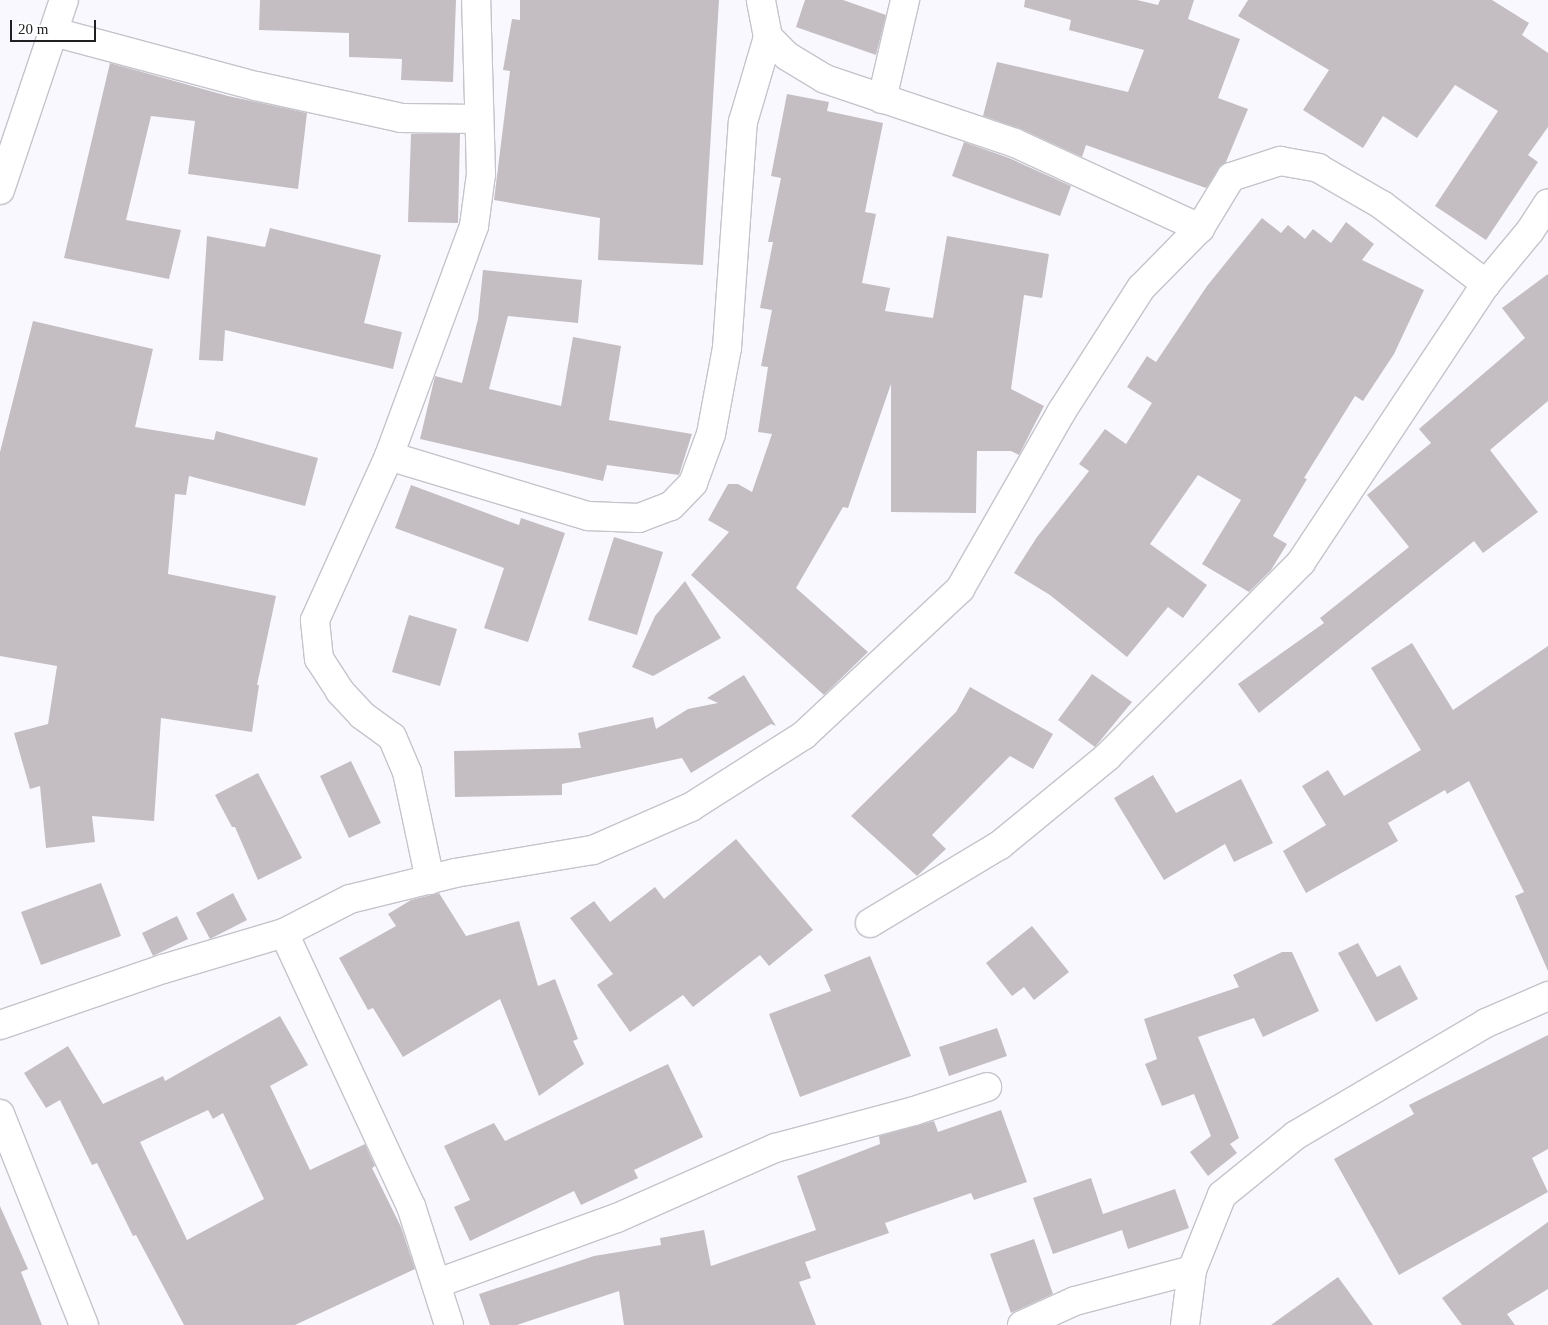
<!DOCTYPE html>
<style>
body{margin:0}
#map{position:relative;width:1548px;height:1325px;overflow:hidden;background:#f9f8ff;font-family:"Times New Roman",serif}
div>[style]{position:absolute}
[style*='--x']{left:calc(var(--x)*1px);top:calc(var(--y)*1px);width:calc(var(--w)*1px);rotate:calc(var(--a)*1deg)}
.building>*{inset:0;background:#c4bec3}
.roads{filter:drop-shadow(1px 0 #c4c4cb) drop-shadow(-1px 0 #c4c4cb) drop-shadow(0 1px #c4c4cb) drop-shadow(0 -1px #c4c4cb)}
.street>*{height:28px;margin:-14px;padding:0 14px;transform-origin:14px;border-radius:14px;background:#fff}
span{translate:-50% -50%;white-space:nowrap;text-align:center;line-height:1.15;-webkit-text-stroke:4px #fff;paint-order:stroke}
.scale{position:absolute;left:10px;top:20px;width:86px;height:22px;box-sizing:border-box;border:2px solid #202022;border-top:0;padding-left:6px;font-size:15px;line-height:18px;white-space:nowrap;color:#202022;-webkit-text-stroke:4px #fff;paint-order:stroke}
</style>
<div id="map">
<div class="building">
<div style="clip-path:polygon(260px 0,456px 0,453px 82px,401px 80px,402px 59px,349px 57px,349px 33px,259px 30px)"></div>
<div style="clip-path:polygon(520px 0,719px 0,703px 265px,598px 260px,600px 218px,494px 200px,510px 71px,503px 70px,512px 19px,520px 20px)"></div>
<div style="clip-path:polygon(805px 0,843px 0,886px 15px,876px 55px,796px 27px)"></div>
<div style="clip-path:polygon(1025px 0,1137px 0,1158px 5px,1160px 0,1194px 0,1188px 19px,1240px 39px,1218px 98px,1248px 109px,1226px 162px,1206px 188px,1086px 145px,1082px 157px,1021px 129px,983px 116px,997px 62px,1128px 92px,1144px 50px,1069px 30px,1071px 20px,1024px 7px)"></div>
<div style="clip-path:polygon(1248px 0,1492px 0,1529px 23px,1522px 35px,1548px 53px,1548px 127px,1528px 155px,1538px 162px,1486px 240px,1435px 206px,1498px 111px,1455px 85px,1417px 138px,1383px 116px,1363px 148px,1303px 110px,1329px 70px,1238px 16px)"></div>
<div style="clip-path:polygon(110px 63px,228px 96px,307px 113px,298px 189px,188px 174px,195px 121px,151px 116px,126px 220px,181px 230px,169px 279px,64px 258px)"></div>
<div style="clip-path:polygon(787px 94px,829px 102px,827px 111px,883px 123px,865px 212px,876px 214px,862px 283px,890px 288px,885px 311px,933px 318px,947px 236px,1049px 254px,1042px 298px,1024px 295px,1011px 389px,1044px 406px,1019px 455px,1011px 451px,977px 451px,976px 513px,891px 512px,891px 384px,848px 508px,843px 507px,796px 588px,868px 652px,824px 695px,691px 575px,729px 532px,708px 520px,728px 484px,738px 484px,752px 492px,772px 434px,758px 432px,768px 367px,761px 366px,772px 310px,760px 308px,773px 242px,768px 242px,781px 178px,771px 176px)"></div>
<div style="clip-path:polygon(411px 134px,460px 134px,458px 223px,408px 222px)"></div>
<div style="clip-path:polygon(964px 142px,1009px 158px,1071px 186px,1060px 216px,952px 176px)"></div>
<div style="clip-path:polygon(1262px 218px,1281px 233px,1288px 225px,1305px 239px,1313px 229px,1331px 243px,1346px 222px,1374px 244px,1362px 260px,1424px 290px,1394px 354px,1363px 401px,1355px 396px,1304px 478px,1307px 479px,1273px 536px,1287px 544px,1271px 570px,1249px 592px,1202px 564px,1241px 500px,1198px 475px,1150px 544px,1207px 585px,1183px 618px,1168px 607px,1127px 657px,1050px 595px,1014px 573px,1037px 537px,1089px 471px,1079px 464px,1105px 429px,1126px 444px,1152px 403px,1127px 387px,1147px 356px,1156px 362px,1207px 286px)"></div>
<div style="clip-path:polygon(270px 228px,381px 255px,364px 323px,402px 332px,393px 369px,225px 330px,223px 361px,199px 360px,207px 236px,265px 247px)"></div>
<div style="clip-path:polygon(483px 270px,582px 280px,578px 323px,508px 316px,489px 389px,561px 406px,573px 337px,621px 346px,609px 420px,692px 434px,679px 475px,607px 465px,603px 481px,420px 439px,435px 376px,462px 383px,478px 319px)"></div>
<div style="clip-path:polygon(1548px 274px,1548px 401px,1490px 450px,1538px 512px,1483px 553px,1474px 541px,1259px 713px,1238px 684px,1324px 623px,1320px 618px,1409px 547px,1367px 495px,1431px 443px,1419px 429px,1525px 338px,1502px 308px)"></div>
<div style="clip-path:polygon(33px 321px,153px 349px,135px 427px,214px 440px,216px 431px,318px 458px,305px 506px,189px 476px,186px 495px,175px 494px,168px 574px,276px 596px,257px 685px,259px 685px,252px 732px,161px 718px,154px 821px,92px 816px,95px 842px,46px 848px,40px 786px,30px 789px,14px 733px,48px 724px,57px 666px,0 656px,0 452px)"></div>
<div style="clip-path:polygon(411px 485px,519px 525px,521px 518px,565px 533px,528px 642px,484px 628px,504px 568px,395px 528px)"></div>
<div style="clip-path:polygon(614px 537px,663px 552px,637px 635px,588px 620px)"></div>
<div style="clip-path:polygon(685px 581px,721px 638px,653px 676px,632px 667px,655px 616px)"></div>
<div style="clip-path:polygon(409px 615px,457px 629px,440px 686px,392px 672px)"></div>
<div style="clip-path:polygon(1412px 643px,1453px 710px,1548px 646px,1548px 971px,1515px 896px,1524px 892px,1469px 781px,1447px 794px,1445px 790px,1388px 823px,1398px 841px,1306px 893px,1283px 851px,1326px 825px,1302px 786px,1328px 770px,1344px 796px,1421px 750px,1371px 668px)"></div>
<div style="clip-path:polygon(1092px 674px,1132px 702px,1095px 747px,1058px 720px)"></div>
<div style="clip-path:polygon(744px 675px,776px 726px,771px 724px,691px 773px,682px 758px,562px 784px,562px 795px,455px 797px,454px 751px,581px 748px,578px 733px,653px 717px,656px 729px,688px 709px,718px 703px,707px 698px)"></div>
<div style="clip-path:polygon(970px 687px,1053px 734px,1033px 769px,1010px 756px,932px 835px,946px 849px,917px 876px,851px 816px,956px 712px)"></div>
<div style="clip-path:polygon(351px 761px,381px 823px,349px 838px,320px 776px)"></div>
<div style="clip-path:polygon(258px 773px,302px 858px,258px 880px,235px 827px,232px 827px,215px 795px)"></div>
<div style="clip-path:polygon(1153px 775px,1176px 813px,1241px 779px,1273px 843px,1234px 862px,1225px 844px,1164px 880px,1114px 798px)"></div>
<div style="clip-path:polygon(736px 839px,813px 930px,769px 966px,760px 955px,693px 1007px,683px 995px,630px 1032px,597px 985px,613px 974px,570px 918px,594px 901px,610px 922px,655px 887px,664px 899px)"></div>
<div style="clip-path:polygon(101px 883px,121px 936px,41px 965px,21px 912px)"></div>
<div style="clip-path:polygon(233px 893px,247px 920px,210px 939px,196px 913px)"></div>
<div style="clip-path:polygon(439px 893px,466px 936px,519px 921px,538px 986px,555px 979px,578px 1039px,573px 1041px,584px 1064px,539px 1096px,500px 999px,403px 1057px,373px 1008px,368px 1010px,339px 958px,396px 926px,388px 914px,411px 900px)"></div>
<div style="clip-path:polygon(177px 916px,188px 939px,153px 956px,142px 933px)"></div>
<div style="clip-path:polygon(1032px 926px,1069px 972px,1034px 1000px,1024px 987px,1012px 996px,986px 963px)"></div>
<div style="clip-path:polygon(1358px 943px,1377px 977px,1400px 965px,1418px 999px,1376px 1022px,1338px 953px)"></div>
<div style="clip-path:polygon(1282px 952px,1292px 952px,1319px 1011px,1263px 1037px,1254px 1018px,1198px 1037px,1239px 1138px,1230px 1144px,1237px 1153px,1208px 1176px,1190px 1152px,1211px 1136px,1194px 1094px,1162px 1106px,1145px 1064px,1157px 1059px,1144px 1019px,1239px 987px,1233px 975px)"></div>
<div style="clip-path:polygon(870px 956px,911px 1056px,800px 1097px,769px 1014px,831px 991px,824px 975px)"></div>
<div style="clip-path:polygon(evenodd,280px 1016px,308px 1065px,270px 1086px,310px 1170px,365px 1144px,375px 1166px,372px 1168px,401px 1227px,415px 1269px,295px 1325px,184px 1325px,136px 1235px,133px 1236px,97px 1163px,92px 1165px,60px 1100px,46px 1108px,24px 1073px,68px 1046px,103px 1104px,163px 1076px,165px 1081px,280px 1016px,208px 1110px,213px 1119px,223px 1113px,264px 1199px,187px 1240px,140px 1142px,208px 1110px)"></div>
<div style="clip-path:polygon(997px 1028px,1007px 1056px,949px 1076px,939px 1047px)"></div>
<div style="clip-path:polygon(1548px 1035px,1548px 1149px,1532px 1158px,1548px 1192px,1399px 1275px,1334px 1159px,1414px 1114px,1409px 1105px)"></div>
<div style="clip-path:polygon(668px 1064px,703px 1137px,634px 1170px,638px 1178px,581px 1205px,574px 1191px,470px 1241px,454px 1207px,470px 1200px,444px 1146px,494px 1123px,505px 1141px)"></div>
<div style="clip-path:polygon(1001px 1110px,1027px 1182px,974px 1200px,971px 1193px,885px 1223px,889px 1233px,805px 1262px,811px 1278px,799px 1282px,816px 1325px,624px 1325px,619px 1291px,517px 1325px,490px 1325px,479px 1294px,594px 1256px,661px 1245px,660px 1238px,704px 1230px,711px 1266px,816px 1230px,797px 1176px,880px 1144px,879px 1136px,934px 1121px,938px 1132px)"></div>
<div style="clip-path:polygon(1091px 1178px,1103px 1214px,1175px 1189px,1189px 1228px,1128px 1249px,1122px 1230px,1053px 1254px,1033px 1198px)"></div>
<div style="clip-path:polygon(0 1206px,28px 1269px,21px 1272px,42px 1325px,0 1325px)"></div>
<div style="clip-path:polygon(1548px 1222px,1548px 1289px,1507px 1314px,1515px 1325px,1462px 1325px,1442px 1298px)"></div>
<div style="clip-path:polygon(1034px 1239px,1053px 1294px,1011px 1313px,990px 1254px)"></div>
<div style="clip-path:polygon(1338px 1277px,1373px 1325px,1271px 1325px)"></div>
</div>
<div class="roads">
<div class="street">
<div style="--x:54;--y:32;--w:209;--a:15"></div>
<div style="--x:256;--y:86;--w:148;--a:12.4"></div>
<div style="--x:401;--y:118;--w:77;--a:0.7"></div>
<div style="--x:768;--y:37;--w:27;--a:45"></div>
<div style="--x:787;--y:56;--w:44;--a:31.2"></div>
<div style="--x:825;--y:79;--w:200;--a:18.6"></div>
<div style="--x:1015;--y:143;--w:204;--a:24.7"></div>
<div style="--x:882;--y:99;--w:102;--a:-76.9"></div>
<div style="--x:0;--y:190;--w:200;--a:-71.4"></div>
<div style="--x:389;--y:456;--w:208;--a:16.8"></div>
<div style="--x:588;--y:516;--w:51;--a:2.2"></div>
<div style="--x:639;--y:518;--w:34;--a:-21"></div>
<div style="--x:671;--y:506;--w:32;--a:-46"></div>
<div style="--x:693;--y:483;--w:52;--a:-69.8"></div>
<div style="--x:711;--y:434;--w:87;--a:-79.5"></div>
<div style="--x:727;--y:348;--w:227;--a:-86"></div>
<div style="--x:743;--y:122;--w:89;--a:-73.6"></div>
<div style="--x:768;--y:37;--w:38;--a:-101"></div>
<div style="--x:430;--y:880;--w:110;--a:-102"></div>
<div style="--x:407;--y:772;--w:38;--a:-113"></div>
<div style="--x:392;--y:737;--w:37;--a:-144"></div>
<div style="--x:362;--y:715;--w:33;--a:-133"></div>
<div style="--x:340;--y:691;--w:38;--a:-123"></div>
<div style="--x:319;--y:659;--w:39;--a:-96"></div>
<div style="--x:315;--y:620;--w:180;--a:-65.7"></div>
<div style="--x:389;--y:456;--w:245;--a:-69.7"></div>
<div style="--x:474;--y:226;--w:52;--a:-82.3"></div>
<div style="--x:481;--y:174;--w:174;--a:-91.6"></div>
<div style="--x:870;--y:923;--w:152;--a:-31"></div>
<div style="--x:1000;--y:845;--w:139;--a:-39.4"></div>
<div style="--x:1107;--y:757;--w:275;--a:-45.1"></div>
<div style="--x:1301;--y:562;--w:334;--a:-56.4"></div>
<div style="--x:1486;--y:284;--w:69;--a:-50.3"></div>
<div style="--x:1530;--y:231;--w:33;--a:-57"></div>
<div style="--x:284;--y:933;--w:301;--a:65.1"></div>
<div style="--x:411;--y:1206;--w:125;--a:72.3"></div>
<div style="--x:0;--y:1025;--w:172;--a:-19"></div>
<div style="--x:163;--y:969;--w:126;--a:-16.6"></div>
<div style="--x:284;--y:933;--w:74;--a:-27.3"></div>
<div style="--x:350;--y:899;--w:108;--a:-13.9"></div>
<div style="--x:455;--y:873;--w:140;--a:-9.5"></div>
<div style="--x:593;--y:850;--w:107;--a:-23.7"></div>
<div style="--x:691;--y:807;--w:134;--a:-32.5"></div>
<div style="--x:804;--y:735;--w:214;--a:-43.1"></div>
<div style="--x:960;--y:589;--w:205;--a:-60.2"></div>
<div style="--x:1062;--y:411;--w:146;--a:-57.3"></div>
<div style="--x:1141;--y:288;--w:84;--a:-45.5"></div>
<div style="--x:1200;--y:228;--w:60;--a:-58.7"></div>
<div style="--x:1231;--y:177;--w:52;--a:-18.1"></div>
<div style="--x:1280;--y:161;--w:39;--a:10"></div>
<div style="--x:1318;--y:168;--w:74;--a:30"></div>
<div style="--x:1382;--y:205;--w:131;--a:37.2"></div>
<div style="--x:0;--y:1114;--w:227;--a:68.3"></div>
<div style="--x:438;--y:1283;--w:190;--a:-20"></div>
<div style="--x:617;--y:1218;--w:173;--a:-23.9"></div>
<div style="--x:775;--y:1148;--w:144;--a:-14.9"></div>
<div style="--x:914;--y:1111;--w:77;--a:-18.2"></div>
<div style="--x:1022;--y:1325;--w:58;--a:-24.4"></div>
<div style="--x:1075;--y:1301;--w:121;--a:-14.8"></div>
<div style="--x:1185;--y:1325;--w:55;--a:-82.7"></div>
<div style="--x:1192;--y:1270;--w:81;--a:-68.2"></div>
<div style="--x:1222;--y:1195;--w:95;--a:-39"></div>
<div style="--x:1296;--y:1135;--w:221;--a:-30.5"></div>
<div style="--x:1486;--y:1023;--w:68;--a:-23.5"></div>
</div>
</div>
<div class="scale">20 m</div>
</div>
